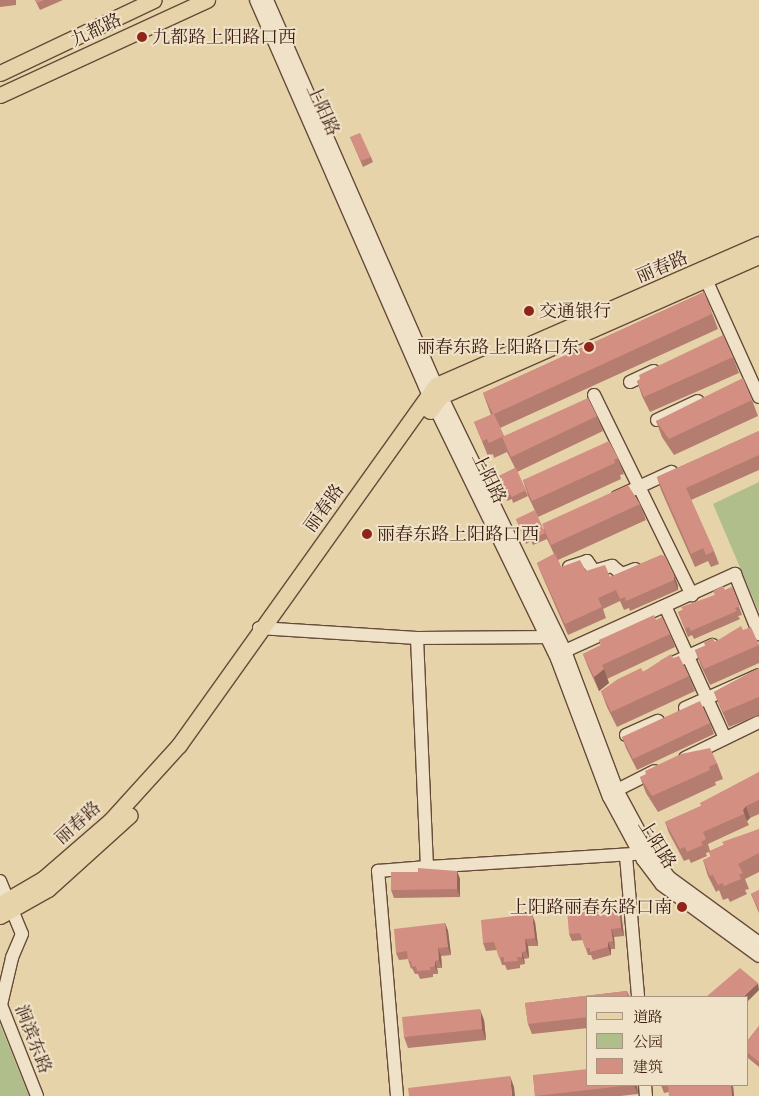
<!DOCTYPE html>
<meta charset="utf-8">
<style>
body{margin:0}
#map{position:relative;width:759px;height:1096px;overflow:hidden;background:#e6d3aa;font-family:Alegreya,"Noto Serif SC",serif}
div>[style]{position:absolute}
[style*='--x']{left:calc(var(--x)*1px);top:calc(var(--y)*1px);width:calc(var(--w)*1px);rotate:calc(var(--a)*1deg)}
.green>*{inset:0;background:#b0be8c}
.roads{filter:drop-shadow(1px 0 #674b39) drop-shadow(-1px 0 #674b39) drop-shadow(0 1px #674b39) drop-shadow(0 -1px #674b39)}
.minor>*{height:12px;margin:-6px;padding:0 6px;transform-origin:6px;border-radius:6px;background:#efe2c8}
.major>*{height:15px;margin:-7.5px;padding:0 7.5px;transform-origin:7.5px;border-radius:7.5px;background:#e6d3aa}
.wall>*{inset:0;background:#b57c70}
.shaded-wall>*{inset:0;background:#94655b}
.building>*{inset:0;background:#d39082}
.dots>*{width:14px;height:14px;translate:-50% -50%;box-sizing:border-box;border:2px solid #efe2c8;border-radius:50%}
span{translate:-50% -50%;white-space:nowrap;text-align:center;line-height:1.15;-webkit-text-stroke:4px #efe2c8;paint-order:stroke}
.street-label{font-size:18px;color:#3d1e13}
.poi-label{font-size:18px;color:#3d1e13}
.left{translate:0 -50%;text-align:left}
.right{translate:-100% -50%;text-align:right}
.legend{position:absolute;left:586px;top:996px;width:162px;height:90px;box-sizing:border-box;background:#efe2c8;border:1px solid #a89480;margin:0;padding:6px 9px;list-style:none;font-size:15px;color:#3d1e13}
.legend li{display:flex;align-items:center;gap:10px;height:25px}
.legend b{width:25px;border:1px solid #a89480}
</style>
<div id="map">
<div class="green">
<div style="clip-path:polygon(759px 482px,759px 612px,713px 504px)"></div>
<div style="clip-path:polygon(0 1024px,29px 1096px,0 1096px)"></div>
</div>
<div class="roads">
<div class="minor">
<div style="--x:256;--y:0;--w:429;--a:66.4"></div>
<div style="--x:428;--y:393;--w:296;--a:64.1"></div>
<div style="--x:557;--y:659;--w:147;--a:69.4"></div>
<div style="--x:609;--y:797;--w:72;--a:61.6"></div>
<div style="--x:643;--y:860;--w:31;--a:53"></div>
<div style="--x:662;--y:885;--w:120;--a:36.2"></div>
<div style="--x:267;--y:0;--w:420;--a:66.3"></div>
<div style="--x:436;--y:385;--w:296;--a:64.1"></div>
<div style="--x:565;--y:651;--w:148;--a:69.5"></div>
<div style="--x:617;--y:790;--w:72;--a:61.6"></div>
<div style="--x:651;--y:853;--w:31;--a:53"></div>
<div style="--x:670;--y:878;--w:110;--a:36.1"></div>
<div style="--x:703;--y:273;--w:136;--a:65.7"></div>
<div style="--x:630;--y:382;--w:26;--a:-25"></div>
<div style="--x:594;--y:395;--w:223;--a:63.9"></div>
<div style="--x:657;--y:420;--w:45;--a:-24.9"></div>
<div style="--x:617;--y:497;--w:60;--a:-24.8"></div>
<div style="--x:569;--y:567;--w:19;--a:-18"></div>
<div style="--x:587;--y:561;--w:12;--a:55"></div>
<div style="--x:594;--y:571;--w:19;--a:-16"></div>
<div style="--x:612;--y:566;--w:13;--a:39"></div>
<div style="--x:622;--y:574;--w:14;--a:-21"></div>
<div style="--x:665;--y:606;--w:145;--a:65.6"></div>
<div style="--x:259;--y:628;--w:158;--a:3.6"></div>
<div style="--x:417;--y:638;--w:137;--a:-0.4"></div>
<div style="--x:565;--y:651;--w:187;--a:-24.4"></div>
<div style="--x:735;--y:574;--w:65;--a:68.2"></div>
<div style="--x:666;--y:666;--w:51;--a:-24.5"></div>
<div style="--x:685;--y:708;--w:81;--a:-24"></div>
<div style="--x:626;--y:735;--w:35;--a:-24"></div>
<div style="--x:685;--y:758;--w:82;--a:-25.9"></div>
<div style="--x:617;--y:790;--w:42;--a:-26.6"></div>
<div style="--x:626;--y:856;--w:142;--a:85.1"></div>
<div style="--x:427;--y:867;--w:220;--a:-3.6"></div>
<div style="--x:0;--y:881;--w:57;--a:67.5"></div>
<div style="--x:22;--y:934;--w:26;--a:113"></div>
<div style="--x:12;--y:958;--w:48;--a:103.2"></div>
<div style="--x:1;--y:1005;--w:98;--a:68.4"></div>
<div style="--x:645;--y:1085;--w:11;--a:85"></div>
<div style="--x:397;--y:1096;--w:226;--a:-94.8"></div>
<div style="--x:378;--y:871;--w:49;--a:-4.7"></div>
<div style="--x:427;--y:867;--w:229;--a:-92.5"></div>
</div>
<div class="major">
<div style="--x:0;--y:73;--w:170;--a:-25.4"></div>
<div style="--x:0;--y:95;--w:228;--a:-24.7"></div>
<div style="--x:430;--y:411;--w:19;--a:-54"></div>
<div style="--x:441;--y:396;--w:347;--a:-23.8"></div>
<div style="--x:0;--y:904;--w:50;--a:-30.2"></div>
<div style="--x:43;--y:879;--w:89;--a:-40.9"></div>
<div style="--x:110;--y:821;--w:103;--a:-47.8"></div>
<div style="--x:179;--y:745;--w:442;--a:-54.5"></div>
<div style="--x:436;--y:385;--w:352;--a:-23.6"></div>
<div style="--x:0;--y:916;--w:55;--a:-29.4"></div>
<div style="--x:48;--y:889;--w:110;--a:-42.1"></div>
</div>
</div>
<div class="wall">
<div style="clip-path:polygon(0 0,16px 0,16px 5px,0 7px)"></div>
<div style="clip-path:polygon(35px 0,63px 0,40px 10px)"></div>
<div style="clip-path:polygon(350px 137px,371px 157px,373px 162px,363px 167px)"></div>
<div style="clip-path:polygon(704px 292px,718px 329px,500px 428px,504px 436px,597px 416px,603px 431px,517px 472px,528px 496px,513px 503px,512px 499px,507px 501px,497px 477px,515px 468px,507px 452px,494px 458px,493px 454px,488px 456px,474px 422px,491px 415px,483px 393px)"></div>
<div style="clip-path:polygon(733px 357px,739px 373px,650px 412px,642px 396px,637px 381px)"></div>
<div style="clip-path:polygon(752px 400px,758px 416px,674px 455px,662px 437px,656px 421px)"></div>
<div style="clip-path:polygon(759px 431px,759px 470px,691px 500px,714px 551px,719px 564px,711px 567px,708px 561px,695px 567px,661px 490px,657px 477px)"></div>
<div style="clip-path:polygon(618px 458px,624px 474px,620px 475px,621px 479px,538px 517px,528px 496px,523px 480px)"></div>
<div style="clip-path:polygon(640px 504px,646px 520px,558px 560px,561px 567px,586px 571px,610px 577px,661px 555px,678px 586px,678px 590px,630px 611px,629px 608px,624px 610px,620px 601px,603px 609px,606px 618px,568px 635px,541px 573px,537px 563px,554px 554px,547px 539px,533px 545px,531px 541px,526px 544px,516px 519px,543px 529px)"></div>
<div style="clip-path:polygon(732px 587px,742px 615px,738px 616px,740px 619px,694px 639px,692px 635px,688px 637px,678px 612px)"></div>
<div style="clip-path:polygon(656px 620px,670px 634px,675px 647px,607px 679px,609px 683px,599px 691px,588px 667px,583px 654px,601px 645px,599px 640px)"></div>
<div style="clip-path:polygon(743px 630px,759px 644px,759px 663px,710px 685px,701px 666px,695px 650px)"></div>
<div style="clip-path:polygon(673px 658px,689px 676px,695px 691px,617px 727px,607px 707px,601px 691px)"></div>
<div style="clip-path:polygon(759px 668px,759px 715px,729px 727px,720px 707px,714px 692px)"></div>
<div style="clip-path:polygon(710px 723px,714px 734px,637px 770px,626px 748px,622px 737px)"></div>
<div style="clip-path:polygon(717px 763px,723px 779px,715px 782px,716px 785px,658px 812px,646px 793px,640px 777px)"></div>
<div style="clip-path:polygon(759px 772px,759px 814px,750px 818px,747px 821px,749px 825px,708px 844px,710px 851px,759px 829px,759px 824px,759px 872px,745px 879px,749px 889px,745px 890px,747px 894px,730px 902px,728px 898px,723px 900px,719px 890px,716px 892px,708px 876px,703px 860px,711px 857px,709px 852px,706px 853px,707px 856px,691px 863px,689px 859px,684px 861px,669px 833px,665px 822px,701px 806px)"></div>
<div style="clip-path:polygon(457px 871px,460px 879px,460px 897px,394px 898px,391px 890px)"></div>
<div style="clip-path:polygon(759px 890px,759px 913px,751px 894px)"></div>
<div style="clip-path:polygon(619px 905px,621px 912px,624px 936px,614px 937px,615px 949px,611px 949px,611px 955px,593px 960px,591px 955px,588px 955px,583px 940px,572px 941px,569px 934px)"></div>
<div style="clip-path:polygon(535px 922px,538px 946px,528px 946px,529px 958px,524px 959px,525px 964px,520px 965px,520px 968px,507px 970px,505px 965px,502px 965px,497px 950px,486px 951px,483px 943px)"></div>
<div style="clip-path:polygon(445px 923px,448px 931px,451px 955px,441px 956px,442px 968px,437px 968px,438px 974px,433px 974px,433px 977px,420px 979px,418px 974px,415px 974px,412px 968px,411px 969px,408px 959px,399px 960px,396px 953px)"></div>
<div style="clip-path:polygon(627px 991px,630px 997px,588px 997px,588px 1028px,532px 1034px,528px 1024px,525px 1003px)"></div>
<div style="clip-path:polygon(484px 1020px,486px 1040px,408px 1048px,404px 1037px)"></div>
<div style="clip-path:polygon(759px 1026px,759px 1067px,748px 1058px,748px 1040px)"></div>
<div style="clip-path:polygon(533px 1075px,588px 1085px,637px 1085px,638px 1094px,620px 1096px,535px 1096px)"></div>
<div style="clip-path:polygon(661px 1085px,740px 1085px,740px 1086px,733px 1086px,734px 1096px,669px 1096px,669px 1092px,664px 1093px)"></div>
</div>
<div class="shaded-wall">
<div style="clip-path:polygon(674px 575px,678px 586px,678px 590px,674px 580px)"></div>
<div style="clip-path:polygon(604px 669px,609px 683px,599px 691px,594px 677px)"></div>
<div style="clip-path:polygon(746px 806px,750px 818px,747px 821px,743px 810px)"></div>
<div style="clip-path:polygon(457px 871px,460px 879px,460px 897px,457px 889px)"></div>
<div style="clip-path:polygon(619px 905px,621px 912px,624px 936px,621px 928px)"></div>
<div style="clip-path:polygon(532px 914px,535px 922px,538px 946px,535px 938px)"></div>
<div style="clip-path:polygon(445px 923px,448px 931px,451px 955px,448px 947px)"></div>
<div style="clip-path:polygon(611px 929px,614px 937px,615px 949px,613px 941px)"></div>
<div style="clip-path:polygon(525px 939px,528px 946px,529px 958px,526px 951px)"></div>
<div style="clip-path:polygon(608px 942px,611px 949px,611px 955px,608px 947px)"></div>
<div style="clip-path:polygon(438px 948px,441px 956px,442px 968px,439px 960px)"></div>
<div style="clip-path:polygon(522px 952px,524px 959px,525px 964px,522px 957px)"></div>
<div style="clip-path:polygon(435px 961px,437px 968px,438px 974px,435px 966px)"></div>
<div style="clip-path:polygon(758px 983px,759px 990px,748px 1001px,748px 997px,743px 997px)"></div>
<div style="clip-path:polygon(480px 1009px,484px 1020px,486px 1040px,482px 1029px)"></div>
<div style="clip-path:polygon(510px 1076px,514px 1087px,515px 1096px,512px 1096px)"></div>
<div style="clip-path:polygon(634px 1085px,637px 1085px,638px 1094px)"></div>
<div style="clip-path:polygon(731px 1085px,733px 1085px,733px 1086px,734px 1096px,732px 1096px)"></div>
</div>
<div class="building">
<div style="clip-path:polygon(36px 0,44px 0,37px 3px)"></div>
<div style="clip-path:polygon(360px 133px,371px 157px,361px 161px,350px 137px)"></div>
<div style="clip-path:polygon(704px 292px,712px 314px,494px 414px,504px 436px,489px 443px,487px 439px,482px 441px,474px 422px,493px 414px,483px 393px)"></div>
<div style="clip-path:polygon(723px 335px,733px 357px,644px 397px,637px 381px,640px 379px,639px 375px)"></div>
<div style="clip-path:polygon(743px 378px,752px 400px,669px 439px,656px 421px)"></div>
<div style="clip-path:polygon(588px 398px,597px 416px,511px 457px,502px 437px)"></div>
<div style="clip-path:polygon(759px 431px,759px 455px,686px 488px,714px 551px,706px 555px,703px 548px,691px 554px,657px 477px)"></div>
<div style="clip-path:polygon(609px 441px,618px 458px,614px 460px,615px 463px,532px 501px,523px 480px)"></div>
<div style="clip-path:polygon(516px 468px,526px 490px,512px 497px,510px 494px,505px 496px,497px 477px)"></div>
<div style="clip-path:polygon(628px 485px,640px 504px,551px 545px,542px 524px)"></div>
<div style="clip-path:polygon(535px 510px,545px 533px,531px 540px,529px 536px,524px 538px,516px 519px)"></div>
<div style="clip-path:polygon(555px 554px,561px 567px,580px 560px,586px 571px,605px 565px,610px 577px,661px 555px,665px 556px,674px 575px,674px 580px,626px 601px,625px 597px,620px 599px,616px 590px,598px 598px,602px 607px,565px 624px,537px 563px)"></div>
<div style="clip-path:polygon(723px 586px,725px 590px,732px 587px,740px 606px,735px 608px,737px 611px,691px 631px,689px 627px,685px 629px,678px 612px,683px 610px,681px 607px,715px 595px,713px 591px)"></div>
<div style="clip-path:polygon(654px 615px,656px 620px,662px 617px,670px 634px,602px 665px,604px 669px,594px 677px,583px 654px,601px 645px,599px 640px)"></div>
<div style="clip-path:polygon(741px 626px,743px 630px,751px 627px,759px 645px,704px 669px,695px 650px,705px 646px,704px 642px,713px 638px,715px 642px)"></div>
<div style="clip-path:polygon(671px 654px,673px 658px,679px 656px,689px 676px,611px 712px,601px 691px,618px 679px,641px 668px,643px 672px)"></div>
<div style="clip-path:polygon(759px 668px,759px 697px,723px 712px,714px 692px)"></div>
<div style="clip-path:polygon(700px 701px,710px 723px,633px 759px,622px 737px)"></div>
<div style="clip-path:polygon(710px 748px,717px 763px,709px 767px,710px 770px,652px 796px,640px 777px,646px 774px,645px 771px,681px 754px)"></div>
<div style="clip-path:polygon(759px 772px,759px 800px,746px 806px,743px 810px,744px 814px,703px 832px,706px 839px,701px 842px,703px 845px,687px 852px,685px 847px,680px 849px,665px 822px,701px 806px,700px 803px)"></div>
<div style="clip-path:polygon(759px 829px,759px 853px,738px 864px,743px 873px,739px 875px,741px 879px,724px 886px,722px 883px,718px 885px,713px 875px,710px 876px,703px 860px,711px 856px,709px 852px,724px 845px,722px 842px)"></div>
<div style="clip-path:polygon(418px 868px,457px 871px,457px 889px,391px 890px,391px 872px,418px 872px)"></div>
<div style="clip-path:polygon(759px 890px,759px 910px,751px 894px)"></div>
<div style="clip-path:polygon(619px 905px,621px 928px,611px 929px,613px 941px,608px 942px,608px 947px,590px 952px,590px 948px,585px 948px,580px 933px,569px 934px,567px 910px)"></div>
<div style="clip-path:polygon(532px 914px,535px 938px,525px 939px,526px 951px,522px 952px,522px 957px,517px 957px,518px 961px,504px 962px,504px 957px,499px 958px,494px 942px,483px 943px,481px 920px)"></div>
<div style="clip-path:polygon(445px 923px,448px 947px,438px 948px,439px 960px,435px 961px,435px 966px,430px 967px,430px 970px,417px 971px,416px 966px,412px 967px,411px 961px,408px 961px,407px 951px,396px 953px,394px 929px)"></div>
<div style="clip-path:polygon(740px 968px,758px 983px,743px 997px,706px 997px)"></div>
<div style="clip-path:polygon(627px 991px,628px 997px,588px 997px,588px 1017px,528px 1024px,525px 1003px)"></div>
<div style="clip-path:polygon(480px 1009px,482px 1029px,404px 1037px,402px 1017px)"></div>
<div style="clip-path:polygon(759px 1026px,759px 1062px,748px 1053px,748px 1040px)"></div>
<div style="clip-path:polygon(588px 1069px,588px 1085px,631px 1085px,535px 1096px,533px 1075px)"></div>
<div style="clip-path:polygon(510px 1076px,512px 1096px,409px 1096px,408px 1088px)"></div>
<div style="clip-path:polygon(668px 1085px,731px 1085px,732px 1096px,669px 1096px)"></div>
</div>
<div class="dots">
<div style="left:142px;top:37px;background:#8f2418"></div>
<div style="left:529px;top:311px;background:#8f2418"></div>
<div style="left:589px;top:347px;background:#8f2418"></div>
<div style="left:367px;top:534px;background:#8f2418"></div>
<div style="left:682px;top:907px;background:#8f2418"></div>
</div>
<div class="street-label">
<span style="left:96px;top:30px;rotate:-25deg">九都路</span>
<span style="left:323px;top:110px;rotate:66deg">上阳路</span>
<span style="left:662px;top:267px;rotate:-23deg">丽春路</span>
<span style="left:489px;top:478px;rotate:64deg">上阳路</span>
<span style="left:324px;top:508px;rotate:-54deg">丽春路</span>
<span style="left:78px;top:823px;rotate:-42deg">丽春路</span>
<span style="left:657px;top:844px;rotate:58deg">上阳路</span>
<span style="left:33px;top:1039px;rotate:69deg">涧滨东路</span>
</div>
<div class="poi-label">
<span class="left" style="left:152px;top:37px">九都路上阳路口西</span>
<span class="left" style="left:539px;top:311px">交通银行</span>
<span class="right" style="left:579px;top:347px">丽春东路上阳路口东</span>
<span class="left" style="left:377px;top:534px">丽春东路上阳路口西</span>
<span class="right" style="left:672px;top:907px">上阳路丽春东路口南</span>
</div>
<ul class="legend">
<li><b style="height:6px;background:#e6d3aa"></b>道路</li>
<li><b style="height:14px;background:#b0be8c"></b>公园</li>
<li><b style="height:14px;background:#d39082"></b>建筑</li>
</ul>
</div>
